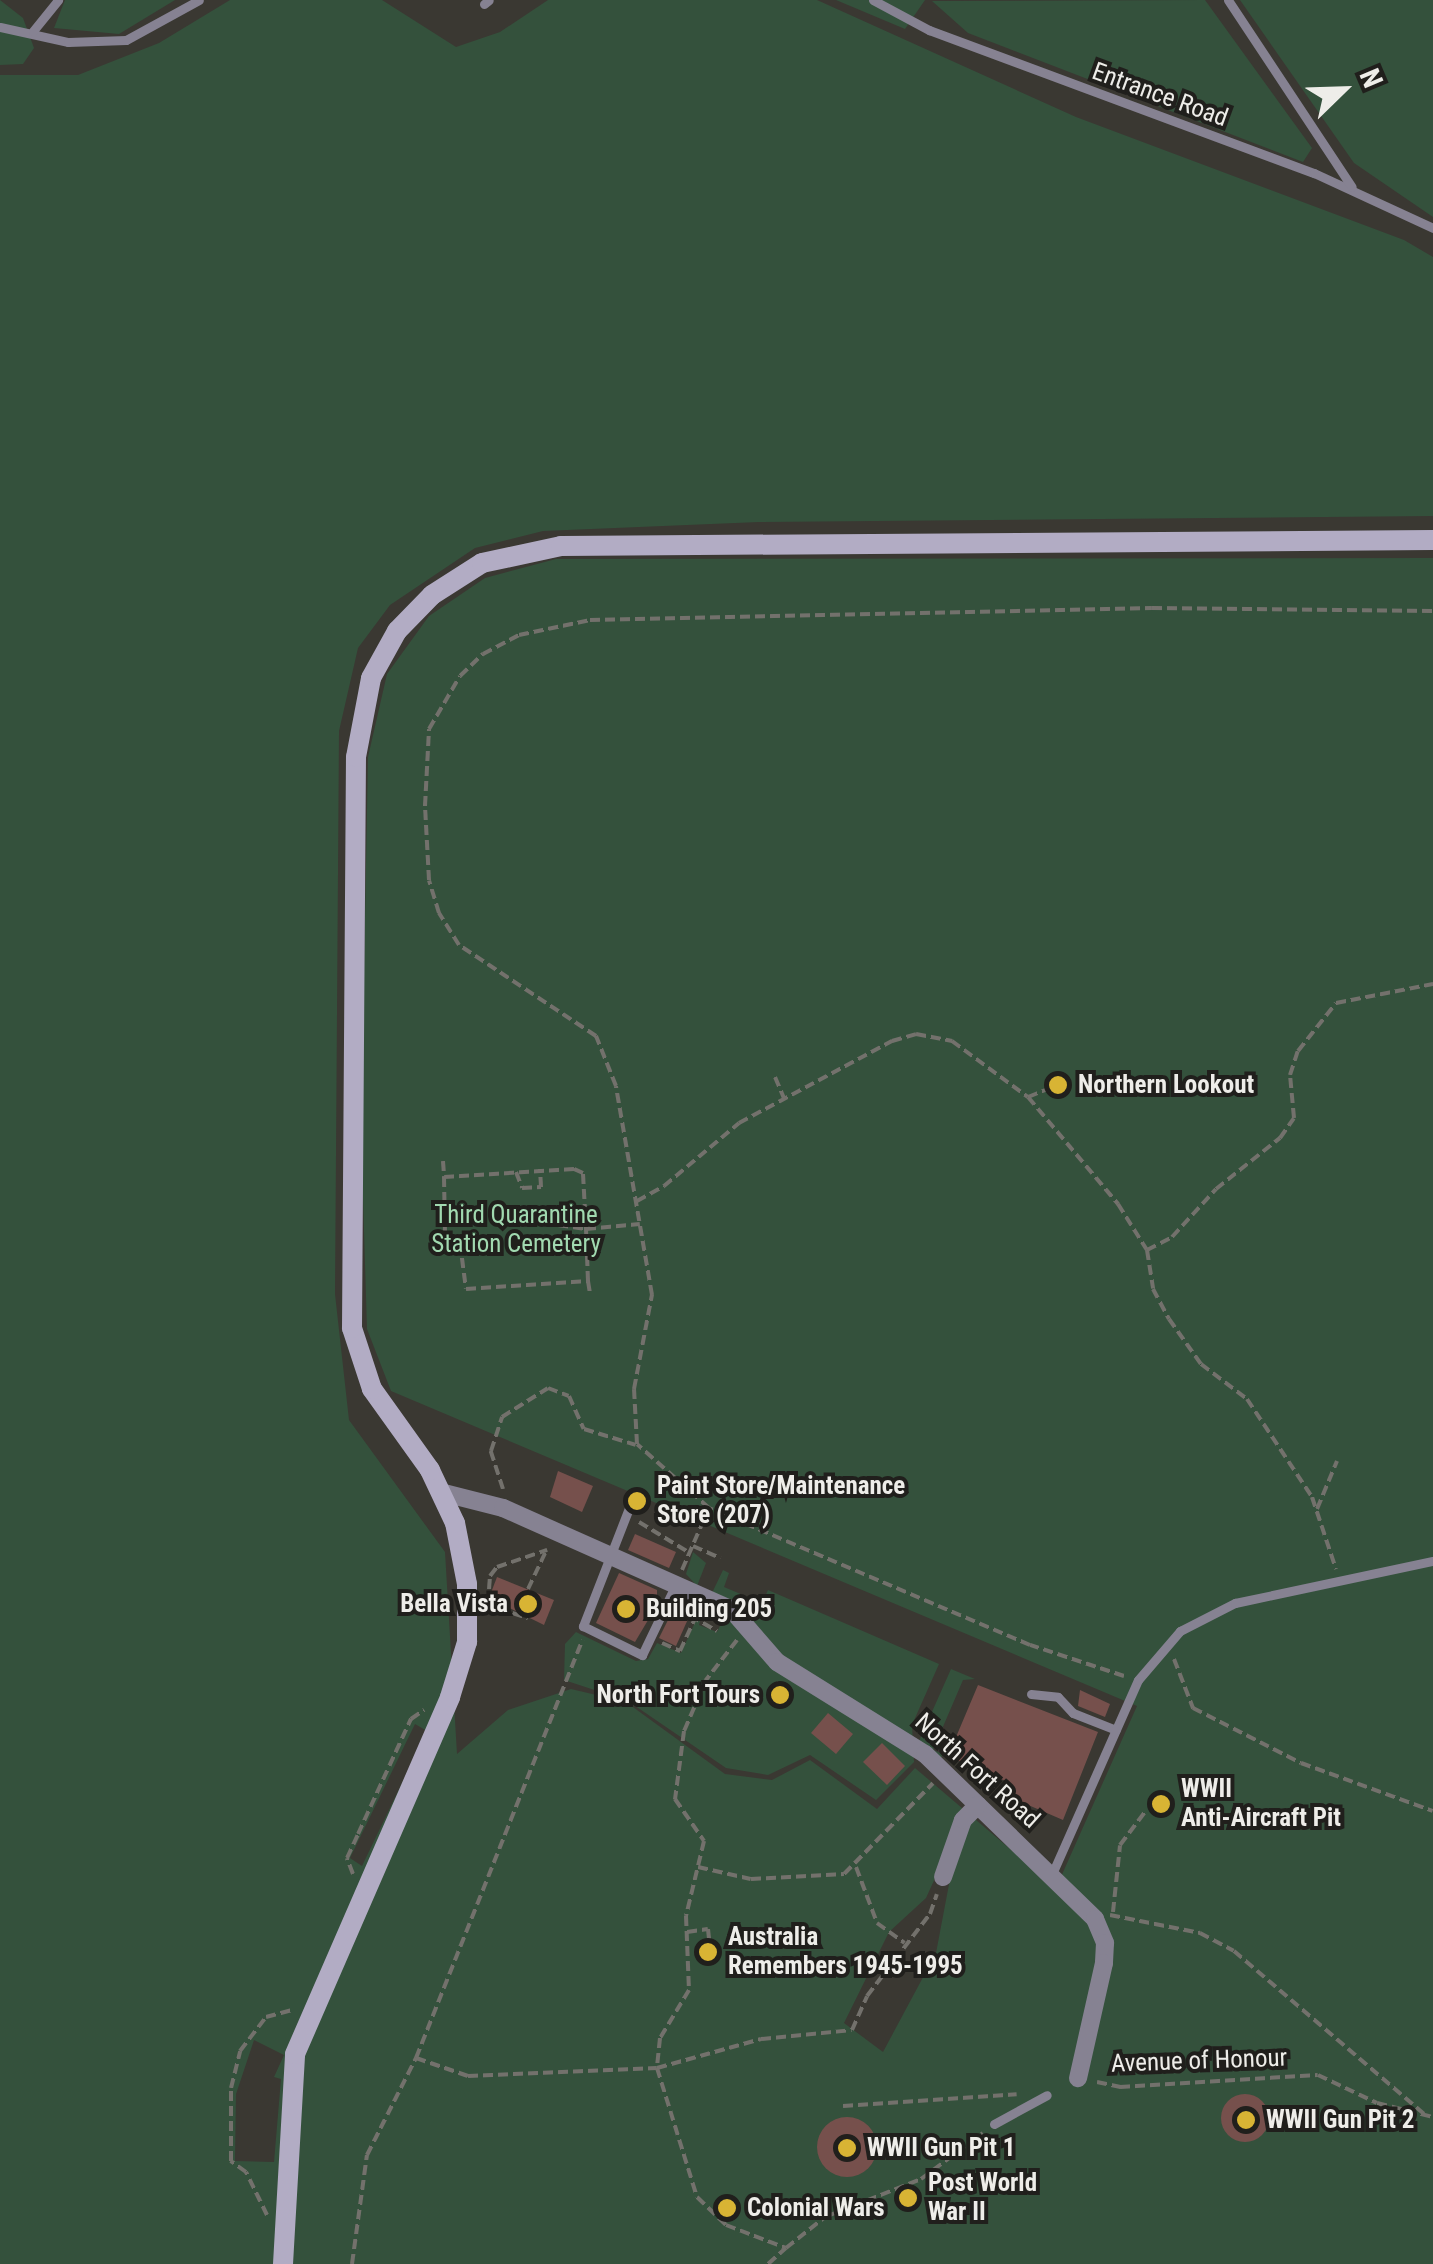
<!DOCTYPE html>
<style>
body{margin:0}
#map{position:relative;width:1433px;height:2264px;overflow:hidden;background:#3a3832;font-family:"Roboto Condensed",sans-serif}
div>[style]{position:absolute}
[style*='--x']{left:calc(var(--x)*1px);top:calc(var(--y)*1px);width:calc(var(--w)*1px);rotate:calc(var(--a)*1deg)}
.green>*{inset:0;background:#34513c}
.building>*{inset:0;background:#76504c}
.round{border-radius:50%}
.path>*{height:4px;margin-top:-2px;transform-origin:0;background:repeating-linear-gradient(90deg,#73716c 0 10px,transparent 0 15px)}
.lane>*{height:9px;margin:-4.5px;padding:0 4.5px;transform-origin:4.5px;border-radius:4.5px;background:#868292}
.street>*{height:18px;margin:-9px;padding:0 9px;transform-origin:9px;border-radius:9px;background:#868292}
.secondary>*{height:20px;margin:-10px;padding:0 10px;transform-origin:10px;border-radius:10px;background:#b2acc4}
.dots>*{width:28px;height:28px;translate:-50% -50%;box-sizing:border-box;border:5px solid #201f1c;border-radius:50%}
span{translate:-50% -50%;white-space:nowrap;text-align:center;line-height:1.15;-webkit-text-stroke:8px #201f1c;paint-order:stroke}
.street-label{font-size:25px;color:#eeede9}
.poi-label{font-size:25px;color:#eeede9;font-weight:700}
.left{translate:0 -50%;text-align:left}
.right{translate:-100% -50%;text-align:right}
.park-label{font-size:25px;color:#a1d9b0}
.north{position:absolute;left:1293px;top:40px;width:100px;height:100px;-webkit-text-stroke:8px #201f1c;paint-order:stroke;rotate:67deg;font-size:28px;font-weight:700;line-height:40px;text-align:center;color:#eeede9}
.north::after{content:'';display:block;margin:auto;width:35px;height:45px;background:#eeede9;clip-path:polygon(50% 0,100% 100%,50% 72%,0 100%)}
</style>
<div id="map">
<div class="green">
<div style="clip-path:polygon(0 0,23px 18px,34px 48px,23px 64px,0 65px)"></div>
<div style="clip-path:polygon(65px 0,175px 0,119px 34px,54px 28px)"></div>
<div style="clip-path:polygon(evenodd,230px 0,382px 0,456px 47px,500px 32px,548px 0,817px 0,1076px 117px,1404px 240px,1433px 257px,1433px 516px,759px 522px,543px 531px,475px 548px,390px 605px,358px 648px,339px 731px,335px 1294px,349px 1420px,445px 1552px,457px 1754px,508px 1710px,571px 1689px,626px 1702px,725px 1774px,772px 1780px,810px 1760px,877px 1809px,915px 1768px,1056px 1888px,1137px 1706px,391px 1391px,367px 1329px,361px 1133px,368px 757px,387px 674px,429px 616px,485px 578px,556px 559px,1433px 558px,1433px 2264px,0 2264px,0 75px,78px 75px,159px 43px,230px 0,415px 1724px,427px 1731px,362px 1866px,350px 1858px,415px 1724px,230px 0,936px 1876px,950px 1879px,936px 1953px,883px 2052px,844px 2023px,889px 1932px,926px 1898px,936px 1876px,230px 0,254px 2040px,284px 2055px,274px 2077px,281px 2079px,274px 2162px,235px 2161px,236px 2094px,254px 2040px)"></div>
<div style="clip-path:polygon(836px 0,925px 0,905px 29px)"></div>
<div style="clip-path:polygon(1205px 0,1312px 148px,1303px 162px,968px 33px,932px 1px)"></div>
<div style="clip-path:polygon(1240px 0,1433px 0,1433px 217px,1354px 163px)"></div>
<div style="clip-path:polygon(693px 1552px,706px 1563px,697px 1586px,686px 1574px)"></div>
<div style="clip-path:polygon(723px 1570px,729px 1573px,724px 1587px,762px 1603px,768px 1590px,939px 1664px,912px 1725px,914px 1762px,876px 1800px,810px 1755px,768px 1775px,726px 1768px,628px 1701px,564px 1680px,565px 1644px,576px 1632px,636px 1661px,648px 1659px,657px 1643px,681px 1653px,704px 1603px,699px 1625px,717px 1632px,725px 1615px,755px 1645px,761px 1630px,743px 1609px,712px 1593px)"></div>
<div style="clip-path:polygon(951px 1669px,975px 1679px,963px 1680px,933px 1750px,943px 1754px,939px 1762px,919px 1741px)"></div>
</div>
<div class="building">
<div style="clip-path:polygon(558px 1471px,593px 1486px,582px 1512px,550px 1497px)"></div>
<div style="clip-path:polygon(635px 1534px,676px 1552px,669px 1568px,628px 1550px)"></div>
<div style="clip-path:polygon(619px 1573px,657px 1590px,657px 1605px,635px 1642px,596px 1623px)"></div>
<div style="clip-path:polygon(497px 1577px,554px 1600px,544px 1625px,489px 1598px)"></div>
<div style="clip-path:polygon(672px 1612px,688px 1619px,676px 1646px,659px 1638px)"></div>
<div style="clip-path:polygon(978px 1685px,1098px 1732px,1063px 1820px,1003px 1794px,1008px 1782px,948px 1756px)"></div>
<div style="clip-path:polygon(1080px 1690px,1110px 1704px,1105px 1717px,1078px 1706px)"></div>
<div style="clip-path:polygon(828px 1713px,853px 1734px,836px 1754px,811px 1733px)"></div>
<div style="clip-path:polygon(882px 1743px,905px 1766px,887px 1785px,863px 1762px)"></div>
<div class="round" style="left:1151px;top:1796px;width:20px;height:20px"></div>
<div class="round" style="left:1221px;top:2094px;width:48px;height:48px"></div>
<div class="round" style="left:817px;top:2117px;width:60px;height:60px"></div>
</div>
<div class="path">
<div style="--x:775;--y:1077;--w:25;--a:67"></div>
<div style="--x:1028;--y:1097;--w:32;--a:-22"></div>
<div style="--x:443;--y:1161;--w:16;--a:86"></div>
<div style="--x:516;--y:1172;--w:17;--a:69"></div>
<div style="--x:522;--y:1188;--w:19;--a:-3"></div>
<div style="--x:541;--y:1187;--w:18;--a:-93"></div>
<div style="--x:637;--y:1201;--w:31;--a:-29"></div>
<div style="--x:664;--y:1186;--w:98;--a:-40"></div>
<div style="--x:739;--y:1123;--w:174;--a:-28.2"></div>
<div style="--x:892;--y:1041;--w:25;--a:-16"></div>
<div style="--x:916;--y:1034;--w:37;--a:11"></div>
<div style="--x:952;--y:1041;--w:94;--a:36.4"></div>
<div style="--x:1028;--y:1097;--w:140;--a:49.9"></div>
<div style="--x:1118;--y:1204;--w:54;--a:57.8"></div>
<div style="--x:1147;--y:1250;--w:39;--a:81"></div>
<div style="--x:1153;--y:1289;--w:34;--a:62"></div>
<div style="--x:1169;--y:1319;--w:55;--a:54.6"></div>
<div style="--x:1201;--y:1364;--w:58;--a:37.3"></div>
<div style="--x:1247;--y:1399;--w:118;--a:56.4"></div>
<div style="--x:1312;--y:1497;--w:76;--a:71.6"></div>
<div style="--x:558;--y:1225;--w:28;--a:8"></div>
<div style="--x:586;--y:1229;--w:56;--a:-93.1"></div>
<div style="--x:583;--y:1173;--w:10;--a:-156"></div>
<div style="--x:574;--y:1169;--w:130;--a:176.5"></div>
<div style="--x:444;--y:1177;--w:59;--a:89"></div>
<div style="--x:445;--y:1236;--w:17;--a:25"></div>
<div style="--x:460;--y:1243;--w:46;--a:82.6"></div>
<div style="--x:466;--y:1289;--w:122;--a:-3.8"></div>
<div style="--x:588;--y:1281;--w:52;--a:-92.2"></div>
<div style="--x:586;--y:1229;--w:54;--a:-5.3"></div>
<div style="--x:1147;--y:1250;--w:28;--a:-27"></div>
<div style="--x:1172;--y:1237;--w:65;--a:-47.5"></div>
<div style="--x:1216;--y:1189;--w:82;--a:-38.6"></div>
<div style="--x:1280;--y:1138;--w:24;--a:-55"></div>
<div style="--x:1294;--y:1118;--w:43;--a:-95.3"></div>
<div style="--x:1290;--y:1075;--w:25;--a:-72"></div>
<div style="--x:1298;--y:1051;--w:61;--a:-51.6"></div>
<div style="--x:1336;--y:1003;--w:99;--a:-11.1"></div>
<div style="--x:588;--y:1281;--w:12;--a:81"></div>
<div style="--x:503;--y:1489;--w:40;--a:-108"></div>
<div style="--x:491;--y:1451;--w:36;--a:-72"></div>
<div style="--x:502;--y:1417;--w:54;--a:-32.2"></div>
<div style="--x:548;--y:1388;--w:22;--a:21"></div>
<div style="--x:569;--y:1396;--w:36;--a:66"></div>
<div style="--x:584;--y:1429;--w:54;--a:17.1"></div>
<div style="--x:1317;--y:1509;--w:52;--a:-67.4"></div>
<div style="--x:639;--y:1522;--w:60;--a:31.3"></div>
<div style="--x:693;--y:1546;--w:30;--a:24"></div>
<div style="--x:682;--y:1570;--w:65;--a:-66.6"></div>
<div style="--x:528;--y:1589;--w:44;--a:-64.6"></div>
<div style="--x:484;--y:1604;--w:46;--a:17.7"></div>
<div style="--x:488;--y:1604;--w:28;--a:-86"></div>
<div style="--x:490;--y:1576;--w:11;--a:-52"></div>
<div style="--x:497;--y:1567;--w:53;--a:-18.8"></div>
<div style="--x:677;--y:1608;--w:46;--a:29.9"></div>
<div style="--x:737;--y:1640;--w:51;--a:127.8"></div>
<div style="--x:706;--y:1680;--w:56;--a:113.3"></div>
<div style="--x:684;--y:1731;--w:69;--a:97.5"></div>
<div style="--x:675;--y:1799;--w:51;--a:55.4"></div>
<div style="--x:704;--y:1841;--w:77;--a:103.5"></div>
<div style="--x:686;--y:1916;--w:74;--a:87.7"></div>
<div style="--x:689;--y:1990;--w:56;--a:121.1"></div>
<div style="--x:660;--y:2038;--w:30;--a:96"></div>
<div style="--x:657;--y:2068;--w:135;--a:72.8"></div>
<div style="--x:697;--y:2197;--w:40;--a:44"></div>
<div style="--x:726;--y:2225;--w:64;--a:21"></div>
<div style="--x:786;--y:2248;--w:50;--a:-38.5"></div>
<div style="--x:825;--y:2217;--w:103;--a:-21.6"></div>
<div style="--x:921;--y:2179;--w:77;--a:-36.6"></div>
<div style="--x:662;--y:1643;--w:20;--a:24"></div>
<div style="--x:680;--y:1651;--w:41;--a:-65.3"></div>
<div style="--x:1174;--y:1659;--w:53;--a:68.8"></div>
<div style="--x:1193;--y:1708;--w:121;--a:27"></div>
<div style="--x:1301;--y:1763;--w:140;--a:20"></div>
<div style="--x:1124;--y:1676;--w:99;--a:-161.7"></div>
<div style="--x:1030;--y:1645;--w:349;--a:-156.9"></div>
<div style="--x:709;--y:1508;--w:96;--a:-138.4"></div>
<div style="--x:637;--y:1444;--w:55;--a:-93.1"></div>
<div style="--x:634;--y:1389;--w:96;--a:-79.2"></div>
<div style="--x:652;--y:1295;--w:212;--a:-99.8"></div>
<div style="--x:616;--y:1086;--w:54;--a:-111.8"></div>
<div style="--x:596;--y:1036;--w:164;--a:-146.4"></div>
<div style="--x:459;--y:945;--w:38;--a:-122"></div>
<div style="--x:439;--y:913;--w:34;--a:-107"></div>
<div style="--x:429;--y:880;--w:74;--a:-93.1"></div>
<div style="--x:425;--y:806;--w:77;--a:-87"></div>
<div style="--x:429;--y:729;--w:61;--a:-59.7"></div>
<div style="--x:460;--y:676;--w:32;--a:-44"></div>
<div style="--x:483;--y:654;--w:41;--a:-27.8"></div>
<div style="--x:519;--y:635;--w:73;--a:-11.9"></div>
<div style="--x:590;--y:620;--w:562;--a:-1.22"></div>
<div style="--x:1152;--y:608;--w:281;--a:0.6"></div>
<div style="--x:776;--y:1682;--w:22;--a:60"></div>
<div style="--x:698;--y:1867;--w:54;--a:12.8"></div>
<div style="--x:751;--y:1879;--w:93;--a:-3.1"></div>
<div style="--x:844;--y:1874;--w:127;--a:-45.6"></div>
<div style="--x:856;--y:1867;--w:60;--a:69.4"></div>
<div style="--x:877;--y:1923;--w:34;--a:36"></div>
<div style="--x:353;--y:1874;--w:17;--a:-111"></div>
<div style="--x:347;--y:1858;--w:26;--a:-65"></div>
<div style="--x:358;--y:1834;--w:127;--a:-65.3"></div>
<div style="--x:411;--y:1719;--w:16;--a:-35"></div>
<div style="--x:1113;--y:1912;--w:67;--a:-84"></div>
<div style="--x:1120;--y:1845;--w:41;--a:-52.9"></div>
<div style="--x:1110;--y:1915;--w:92;--a:11.3"></div>
<div style="--x:1200;--y:1933;--w:38;--a:28"></div>
<div style="--x:1234;--y:1951;--w:250;--a:40.6"></div>
<div style="--x:687;--y:1932;--w:21;--a:-8"></div>
<div style="--x:708;--y:1929;--w:20;--a:84"></div>
<div style="--x:710;--y:1949;--w:10;--a:174"></div>
<div style="--x:416;--y:2058;--w:450;--a:-68.3"></div>
<div style="--x:1097;--y:2082;--w:24;--a:12"></div>
<div style="--x:1120;--y:2087;--w:198;--a:-3.5"></div>
<div style="--x:1318;--y:2075;--w:65;--a:25.4"></div>
<div style="--x:1377;--y:2103;--w:58;--a:14"></div>
<div style="--x:843;--y:2106;--w:174;--a:-3.9"></div>
<div style="--x:267;--y:2215;--w:48;--a:-116"></div>
<div style="--x:246;--y:2172;--w:19;--a:-144"></div>
<div style="--x:231;--y:2161;--w:73;--a:-90"></div>
<div style="--x:231;--y:2088;--w:38;--a:-76"></div>
<div style="--x:240;--y:2051;--w:43;--a:-52.6"></div>
<div style="--x:266;--y:2017;--w:28;--a:-15"></div>
<div style="--x:352;--y:2264;--w:110;--a:-82.2"></div>
<div style="--x:367;--y:2155;--w:109;--a:-63.2"></div>
<div style="--x:416;--y:2058;--w:55;--a:19.1"></div>
<div style="--x:468;--y:2076;--w:189;--a:-2.4"></div>
<div style="--x:657;--y:2068;--w:108;--a:-15.6"></div>
<div style="--x:761;--y:2039;--w:91;--a:-5.6"></div>
<div style="--x:852;--y:2030;--w:37;--a:-66"></div>
<div style="--x:867;--y:1996;--w:103;--a:-52.5"></div>
<div style="--x:930;--y:1914;--w:21;--a:-71"></div>
<div style="--x:768;--y:2264;--w:24;--a:-42"></div>
</div>
<div class="lane">
<div style="--x:873;--y:0;--w:64;--a:28.2"></div>
<div style="--x:929;--y:30;--w:411;--a:20.4"></div>
<div style="--x:1314;--y:173;--w:131;--a:24.8"></div>
<div style="--x:1228;--y:0;--w:224;--a:56.5"></div>
<div style="--x:484;--y:4;--w:6;--a:-39"></div>
<div style="--x:0;--y:27;--w:70;--a:12.4"></div>
<div style="--x:68;--y:42;--w:58;--a:-2"></div>
<div style="--x:126;--y:40;--w:83;--a:-28.7"></div>
<div style="--x:33;--y:31;--w:40;--a:-51"></div>
<div style="--x:629;--y:1508;--w:127;--a:111.3"></div>
<div style="--x:583;--y:1626;--w:66;--a:26.2"></div>
<div style="--x:642;--y:1655;--w:79;--a:-64.4"></div>
<div style="--x:1031;--y:1694;--w:27;--a:6"></div>
<div style="--x:1058;--y:1697;--w:22;--a:47"></div>
<div style="--x:1073;--y:1713;--w:46;--a:21.6"></div>
<div style="--x:1052;--y:1874;--w:212;--a:-66.1"></div>
<div style="--x:1138;--y:1680;--w:65;--a:-49.4"></div>
<div style="--x:1180;--y:1631;--w:62;--a:-27"></div>
<div style="--x:1235;--y:1603;--w:202;--a:-12"></div>
<div style="--x:994;--y:2124;--w:60;--a:-28.7"></div>
</div>
<div class="street">
<div style="--x:444;--y:1493;--w:61;--a:14.3"></div>
<div style="--x:503;--y:1508;--w:251;--a:24"></div>
<div style="--x:732;--y:1610;--w:69;--a:49.1"></div>
<div style="--x:777;--y:1662;--w:174;--a:31.9"></div>
<div style="--x:925;--y:1754;--w:237;--a:44.1"></div>
<div style="--x:1095;--y:1919;--w:26;--a:67"></div>
<div style="--x:1105;--y:1943;--w:20;--a:93"></div>
<div style="--x:1104;--y:1963;--w:118;--a:102.7"></div>
<div style="--x:943;--y:1877;--w:60;--a:-70.7"></div>
<div style="--x:963;--y:1820;--w:21;--a:-45"></div>
</div>
<div class="secondary">
<div style="--x:283;--y:2264;--w:210;--a:-86.7"></div>
<div style="--x:295;--y:2054;--w:389;--a:-66.5"></div>
<div style="--x:450;--y:1697;--w:58;--a:-72.8"></div>
<div style="--x:467;--y:1642;--w:58;--a:-90"></div>
<div style="--x:467;--y:1584;--w:62;--a:-101.1"></div>
<div style="--x:455;--y:1523;--w:59;--a:-115.3"></div>
<div style="--x:430;--y:1470;--w:100;--a:-125.6"></div>
<div style="--x:372;--y:1389;--w:64;--a:-108.2"></div>
<div style="--x:352;--y:1328;--w:571;--a:-89.6"></div>
<div style="--x:356;--y:757;--w:80;--a:-79.2"></div>
<div style="--x:371;--y:678;--w:54;--a:-61"></div>
<div style="--x:397;--y:631;--w:50;--a:-45.8"></div>
<div style="--x:432;--y:595;--w:59;--a:-32.6"></div>
<div style="--x:482;--y:563;--w:81;--a:-12.1"></div>
<div style="--x:561;--y:546;--w:872;--a:-0.39"></div>
</div>
<div class="dots">
<div style="left:1058px;top:1085px;background:#d8b434"></div>
<div style="left:637px;top:1501px;background:#d8b434"></div>
<div style="left:528px;top:1604px;background:#d8b434"></div>
<div style="left:626px;top:1609px;background:#d8b434"></div>
<div style="left:780px;top:1695px;background:#d8b434"></div>
<div style="left:1161px;top:1804px;background:#d8b434"></div>
<div style="left:708px;top:1952px;background:#d8b434"></div>
<div style="left:1246px;top:2120px;background:#d8b434"></div>
<div style="left:847px;top:2148px;background:#d8b434"></div>
<div style="left:908px;top:2198px;background:#d8b434"></div>
<div style="left:727px;top:2208px;background:#d8b434"></div>
</div>
<div class="street-label">
<span style="left:1160px;top:95px;rotate:20deg">Entrance Road</span>
<span style="left:977px;top:1771px;rotate:42deg">North Fort Road</span>
<span style="left:1199px;top:2061px;rotate:-2deg">Avenue of Honour</span>
</div>
<div class="poi-label">
<span class="left" style="left:1078px;top:1085px">Northern Lookout</span>
<span class="left" style="left:657px;top:1501px">Paint Store/Maintenance<br>Store (207)</span>
<span class="right" style="left:508px;top:1604px">Bella Vista</span>
<span class="left" style="left:646px;top:1609px">Building 205</span>
<span class="right" style="left:760px;top:1695px">North Fort Tours</span>
<span class="left" style="left:1181px;top:1804px">WWII<br>Anti-Aircraft Pit</span>
<span class="left" style="left:728px;top:1952px">Australia<br>Remembers 1945-1995</span>
<span class="left" style="left:1266px;top:2120px">WWII Gun Pit 2</span>
<span class="left" style="left:867px;top:2148px">WWII Gun Pit 1</span>
<span class="left" style="left:928px;top:2198px">Post World<br>War II</span>
<span class="left" style="left:747px;top:2208px">Colonial Wars</span>
</div>
<div class="park-label">
<span style="left:516px;top:1230px">Third Quarantine<br>Station Cemetery</span>
</div>
<div class="north">N</div>
</div>
